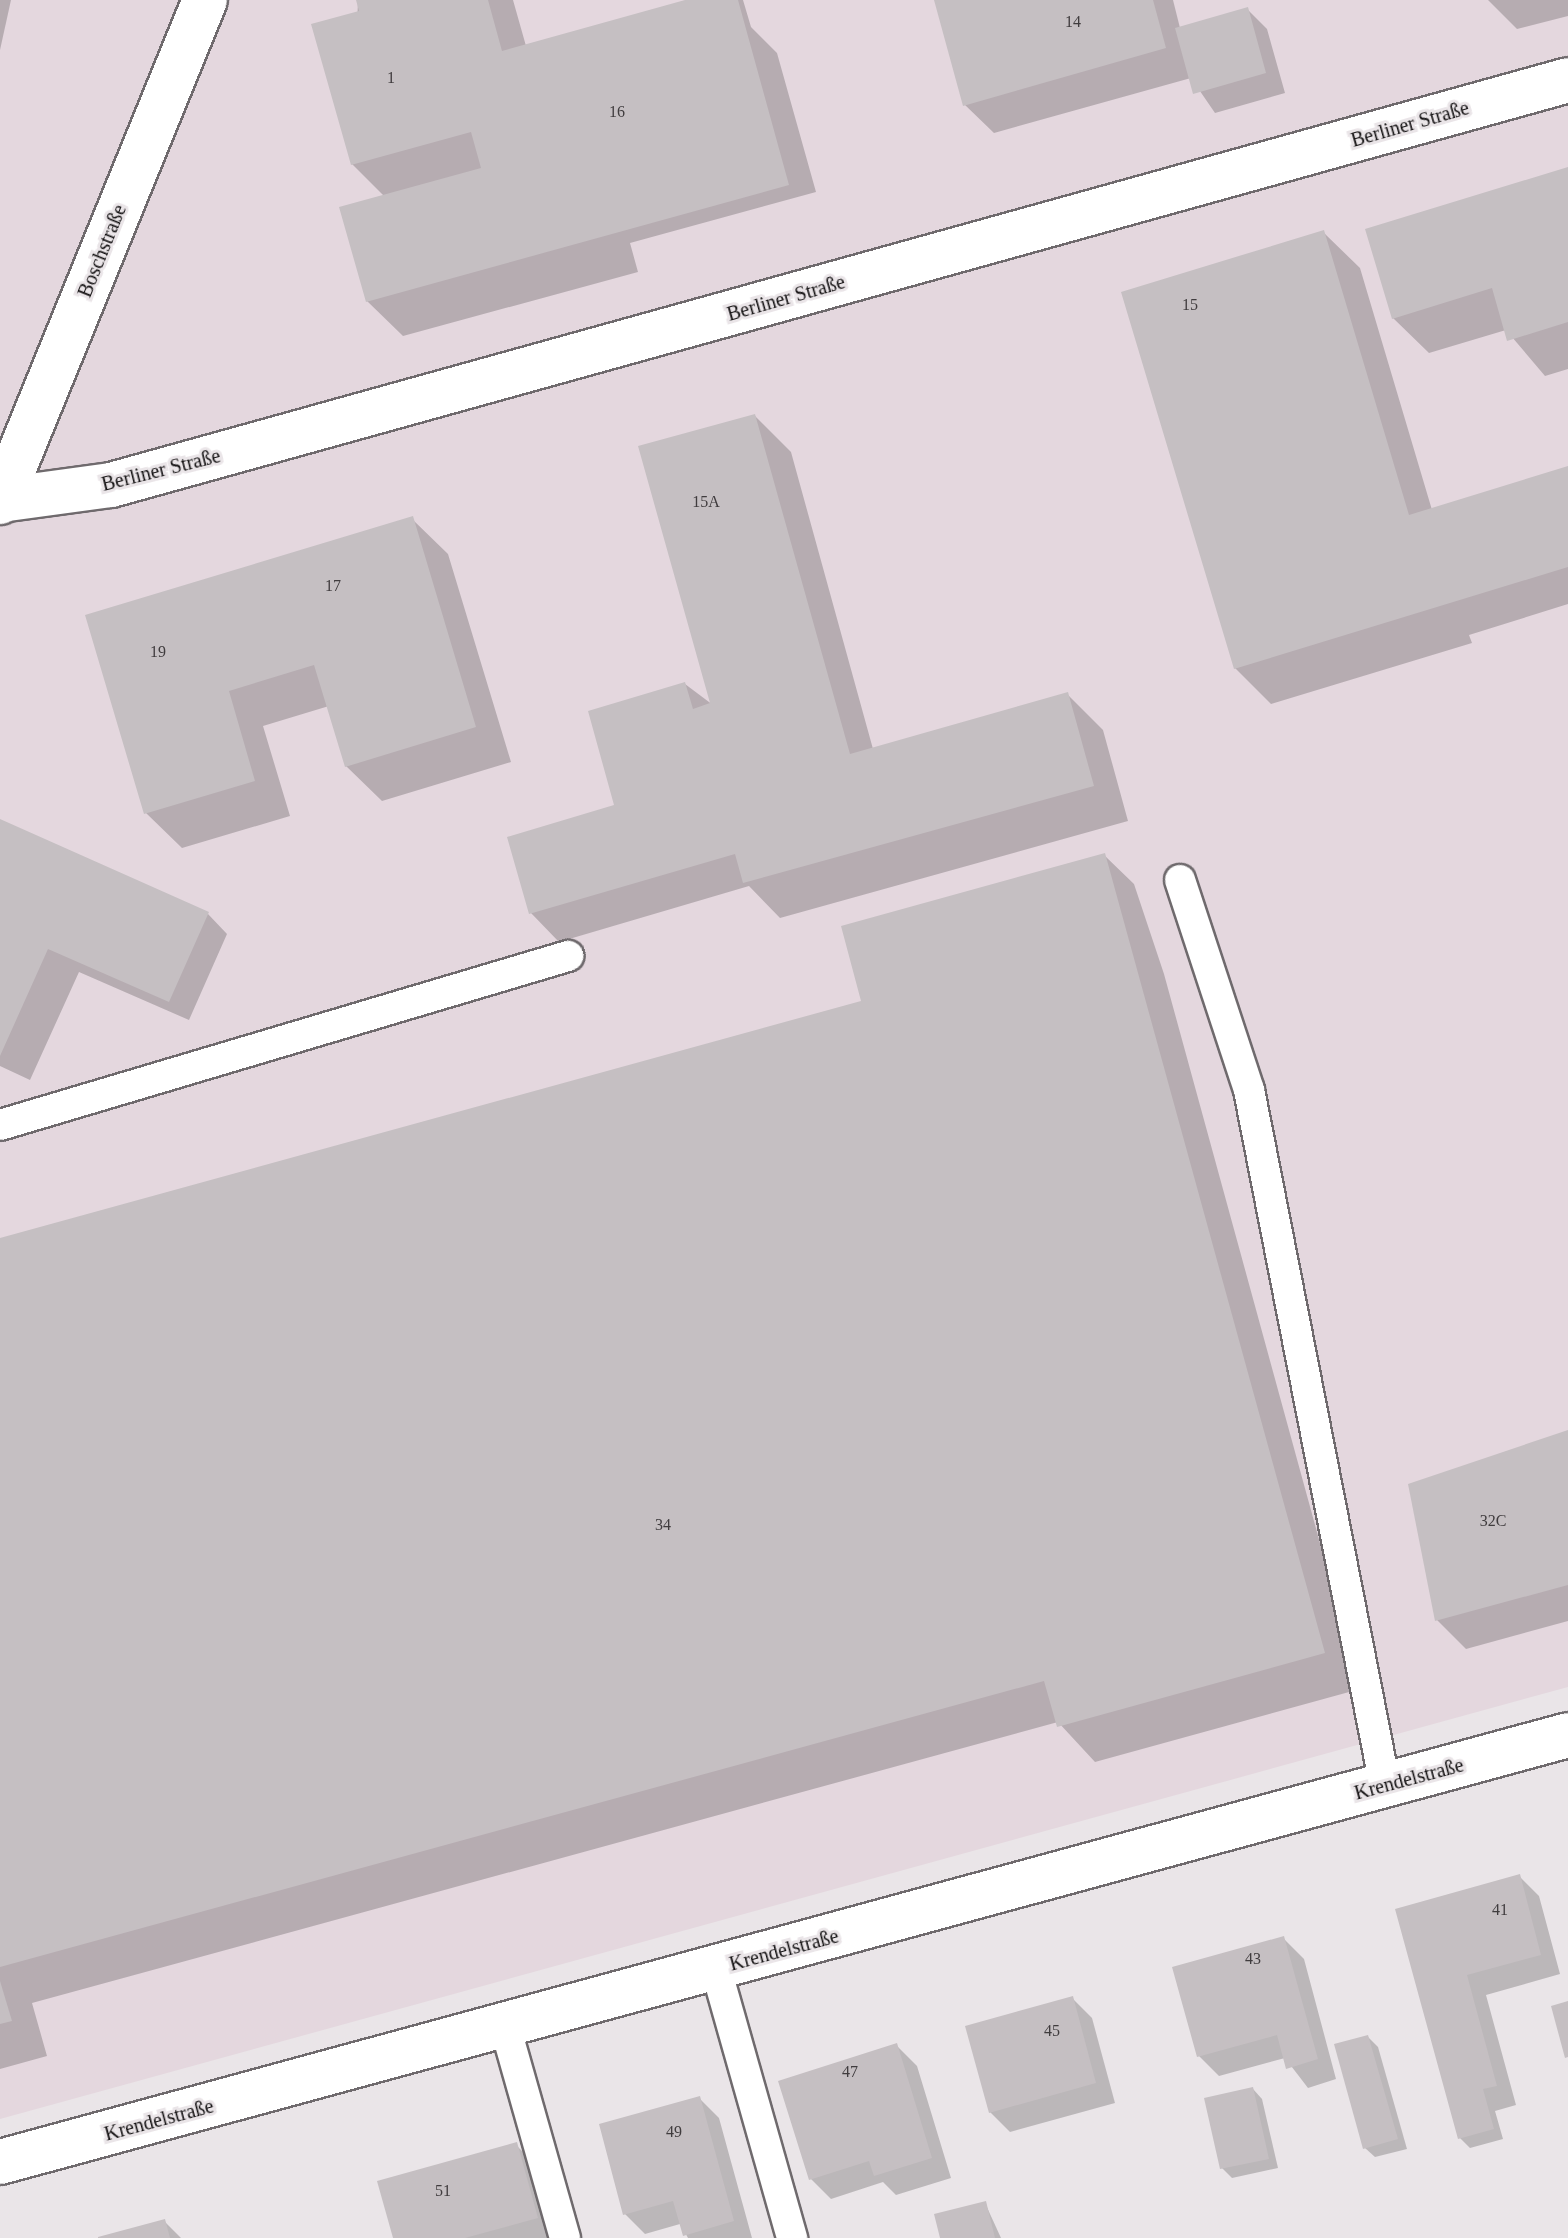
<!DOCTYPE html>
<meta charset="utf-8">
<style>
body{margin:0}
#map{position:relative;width:1568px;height:2238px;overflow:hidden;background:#eae5e8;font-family:"Times New Roman",serif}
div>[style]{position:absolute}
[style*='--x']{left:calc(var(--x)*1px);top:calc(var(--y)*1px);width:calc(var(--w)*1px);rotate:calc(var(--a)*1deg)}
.built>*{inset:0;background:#e4d7de}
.shadow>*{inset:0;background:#0003}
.building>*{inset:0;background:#c5bfc2}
.roads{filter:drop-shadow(2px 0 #6f6a6d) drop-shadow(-2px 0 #6f6a6d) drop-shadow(0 2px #6f6a6d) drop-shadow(0 -2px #6f6a6d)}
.lane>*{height:30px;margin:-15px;padding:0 15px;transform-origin:15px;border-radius:15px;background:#fff}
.street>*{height:44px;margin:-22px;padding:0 22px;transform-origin:22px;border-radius:22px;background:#fff}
span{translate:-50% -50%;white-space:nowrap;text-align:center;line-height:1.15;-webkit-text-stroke:6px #eae5e8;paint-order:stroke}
.number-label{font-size:16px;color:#403c3e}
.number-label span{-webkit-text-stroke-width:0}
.street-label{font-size:20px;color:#131112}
</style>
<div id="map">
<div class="built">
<div style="clip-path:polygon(0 0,1568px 0,1568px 1687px,0 2119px)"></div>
</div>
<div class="shadow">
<div style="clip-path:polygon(0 0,11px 0,0 50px)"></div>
<div style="clip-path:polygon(358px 0,513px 0,526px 46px,692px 0,743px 0,751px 27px,777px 53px,816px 192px,630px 243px,638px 272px,403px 336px,367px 301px,385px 197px,352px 164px)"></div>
<div style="clip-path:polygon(936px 0,1173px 0,1180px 28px,1247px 9px,1267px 29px,1285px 93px,1215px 113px,1191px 78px,994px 133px,965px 105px)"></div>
<div style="clip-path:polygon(1488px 0,1568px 0,1568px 16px,1517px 29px)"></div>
<div style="clip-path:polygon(1568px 169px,1568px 369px,1545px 376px,1506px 330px,1429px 353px,1393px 318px)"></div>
<div style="clip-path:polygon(1324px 233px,1360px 268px,1432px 510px,1568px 468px,1568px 604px,1469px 635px,1472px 643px,1271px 704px,1235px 668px)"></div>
<div style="clip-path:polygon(755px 416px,791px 452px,873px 749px,1067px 694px,1103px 730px,1128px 821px,780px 918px,749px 886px,559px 942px,531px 913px,617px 806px,685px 684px,713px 705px)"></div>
<div style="clip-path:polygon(412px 519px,448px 554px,511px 762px,382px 801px,346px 766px,329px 706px,263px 726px,290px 816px,182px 848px,146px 813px,88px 616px)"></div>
<div style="clip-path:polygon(0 822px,208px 914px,227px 934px,189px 1020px,79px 972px,30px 1080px,0 1066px)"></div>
<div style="clip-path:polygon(1105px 856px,1134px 884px,1164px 974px,1360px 1689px,1095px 1762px,1058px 1722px,32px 2003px,47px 2056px,0 2069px,0 1239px,860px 1003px)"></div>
<div style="clip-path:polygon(1568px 1432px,1568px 1621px,1466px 1649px,1437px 1620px,1410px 1486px)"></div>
<div style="clip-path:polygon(1519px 1876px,1539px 1896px,1560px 1974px,1486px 1995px,1516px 2105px,1495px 2111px,1503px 2139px,1470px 2148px,1460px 2138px,1397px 1910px)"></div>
<div style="clip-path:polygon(1284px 1939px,1304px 1959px,1336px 2079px,1308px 2088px,1285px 2058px,1219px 2076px,1199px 2056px,1175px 1968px)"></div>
<div style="clip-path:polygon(1072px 1998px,1092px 2018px,1115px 2103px,1010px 2132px,990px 2112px)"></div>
<div style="clip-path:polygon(1368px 2037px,1378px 2047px,1407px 2149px,1375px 2157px,1365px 2148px)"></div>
<div style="clip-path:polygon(897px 2046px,917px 2066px,951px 2178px,896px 2195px,883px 2182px,831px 2199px,811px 2179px)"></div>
<div style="clip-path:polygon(1253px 2089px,1262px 2099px,1278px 2168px,1232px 2178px,1222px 2168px)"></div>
<div style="clip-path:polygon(699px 2098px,719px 2118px,752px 2238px,688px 2238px,680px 2224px,645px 2234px,625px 2214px)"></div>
<div style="clip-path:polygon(516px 2145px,536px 2165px,556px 2238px,395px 2238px)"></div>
<div style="clip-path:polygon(985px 2203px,1001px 2238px,942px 2238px)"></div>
<div style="clip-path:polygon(164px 2221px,181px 2238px,102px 2238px)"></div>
</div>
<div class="building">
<div style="clip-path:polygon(356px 0,488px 0,502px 51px,685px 0,738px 0,789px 185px,366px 302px,339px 207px,481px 168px,471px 132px,351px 165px,311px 24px,359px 11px)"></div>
<div style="clip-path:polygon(934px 0,1153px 0,1166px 48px,963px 106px)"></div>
<div style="clip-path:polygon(1248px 7px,1266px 73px,1193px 94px,1175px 28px)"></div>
<div style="clip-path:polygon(1568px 167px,1568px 322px,1507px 341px,1492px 288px,1392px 319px,1365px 229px)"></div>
<div style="clip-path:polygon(1324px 230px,1409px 515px,1568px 466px,1568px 567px,1234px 669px,1121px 292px)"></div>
<div style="clip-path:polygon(755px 414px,850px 754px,1068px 692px,1094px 786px,743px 883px,735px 854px,529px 914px,507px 837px,614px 805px,588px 711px,685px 682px,693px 709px,710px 703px,638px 446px)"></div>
<div style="clip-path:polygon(413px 516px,476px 727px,345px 767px,314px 665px,229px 691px,255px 781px,144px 814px,85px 615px)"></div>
<div style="clip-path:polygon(0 819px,209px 912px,169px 1002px,48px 949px,0 1056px)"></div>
<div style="clip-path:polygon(1105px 853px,1325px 1653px,1057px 1727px,1044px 1681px,0 1967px,0 1238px,861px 1001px,841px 926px)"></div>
<div style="clip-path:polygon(1568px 1430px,1568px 1585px,1435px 1621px,1408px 1484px)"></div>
<div style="clip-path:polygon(1520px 1874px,1541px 1955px,1467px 1975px,1497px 2086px,1483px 2089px,1494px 2129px,1458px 2139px,1395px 1909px)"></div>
<div style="clip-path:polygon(1284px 1936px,1318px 2059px,1286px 2069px,1277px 2035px,1197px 2057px,1172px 1967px)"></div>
<div style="clip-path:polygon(0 1981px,12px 2021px,0 2024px)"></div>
<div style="clip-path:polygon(1073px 1996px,1096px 2083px,989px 2113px,965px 2026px)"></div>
<div style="clip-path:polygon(1568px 2001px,1568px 2057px,1565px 2058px,1551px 2006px)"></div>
<div style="clip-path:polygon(1368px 2035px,1398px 2139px,1363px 2149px,1334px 2044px)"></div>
<div style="clip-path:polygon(897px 2043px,932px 2158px,874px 2176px,869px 2161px,809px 2180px,778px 2081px)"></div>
<div style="clip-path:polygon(1253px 2087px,1269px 2159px,1220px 2169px,1204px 2098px)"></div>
<div style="clip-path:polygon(700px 2096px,734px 2221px,683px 2236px,673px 2201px,623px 2215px,599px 2124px)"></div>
<div style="clip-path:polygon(517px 2142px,538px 2218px,465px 2238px,393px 2238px,377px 2181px)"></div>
<div style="clip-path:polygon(986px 2201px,995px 2238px,940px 2238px,934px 2214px)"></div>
<div style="clip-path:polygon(165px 2219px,170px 2238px,98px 2238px,98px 2237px)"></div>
</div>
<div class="roads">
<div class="lane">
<div style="--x:1180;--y:880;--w:221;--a:71.8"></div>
<div style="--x:1249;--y:1090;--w:708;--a:78.93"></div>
<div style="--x:0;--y:1125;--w:593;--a:-16.57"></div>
<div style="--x:716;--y:1969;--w:280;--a:74.2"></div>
<div style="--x:505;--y:2026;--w:220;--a:74.2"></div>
</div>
<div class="street">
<div style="--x:1;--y:500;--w:111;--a:-7.8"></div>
<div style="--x:111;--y:485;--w:1512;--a:-15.53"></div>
<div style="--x:0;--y:502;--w:542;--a:-67.79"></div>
<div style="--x:0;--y:2162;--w:1625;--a:-15.23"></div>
</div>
</div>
<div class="number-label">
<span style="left:1073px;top:22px">14</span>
<span style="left:391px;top:78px">1</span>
<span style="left:617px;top:112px">16</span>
<span style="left:1190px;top:305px">15</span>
<span style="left:706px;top:502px">15A</span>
<span style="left:333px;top:586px">17</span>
<span style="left:158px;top:652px">19</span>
<span style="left:1493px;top:1521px">32C</span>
<span style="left:663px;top:1525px">34</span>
<span style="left:1500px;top:1910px">41</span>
<span style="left:1253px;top:1959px">43</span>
<span style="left:1052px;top:2031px">45</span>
<span style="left:850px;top:2072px">47</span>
<span style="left:674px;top:2132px">49</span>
<span style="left:443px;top:2191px">51</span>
</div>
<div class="street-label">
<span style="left:1410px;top:124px;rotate:-16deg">Berliner Straße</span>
<span style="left:102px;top:251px;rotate:-68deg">Boschstraße</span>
<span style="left:786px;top:298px;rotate:-16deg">Berliner Straße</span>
<span style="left:161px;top:470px;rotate:-14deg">Berliner Straße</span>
<span style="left:1409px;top:1779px;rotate:-15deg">Krendelstraße</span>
<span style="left:784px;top:1950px;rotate:-15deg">Krendelstraße</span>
<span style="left:159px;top:2120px;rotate:-15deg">Krendelstraße</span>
</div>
</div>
